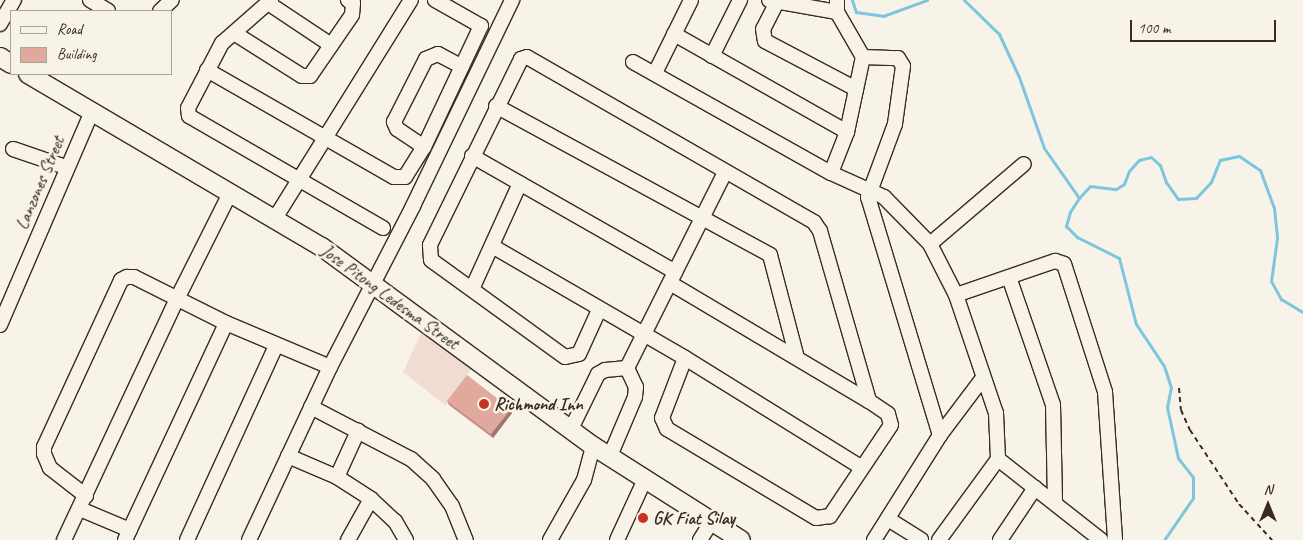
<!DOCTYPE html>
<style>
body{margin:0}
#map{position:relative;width:1303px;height:540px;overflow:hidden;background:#f7f3e8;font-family:Caveat,sans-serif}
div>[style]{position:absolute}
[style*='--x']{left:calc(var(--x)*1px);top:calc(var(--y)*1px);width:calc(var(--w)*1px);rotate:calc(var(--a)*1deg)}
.built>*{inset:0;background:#f0dcd2}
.stream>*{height:3px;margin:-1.5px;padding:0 1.5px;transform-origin:1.5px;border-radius:1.5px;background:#7dc6de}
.path>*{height:2px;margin-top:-1px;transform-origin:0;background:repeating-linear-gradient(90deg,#3b2a1e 0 5px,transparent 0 9px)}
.roads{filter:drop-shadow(1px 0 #3b2a1e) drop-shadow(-1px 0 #3b2a1e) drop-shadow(0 1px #3b2a1e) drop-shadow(0 -1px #3b2a1e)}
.minor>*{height:14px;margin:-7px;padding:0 7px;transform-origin:7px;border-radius:7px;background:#f7f3e8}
.major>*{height:18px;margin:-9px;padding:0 9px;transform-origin:9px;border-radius:9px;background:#f7f3e8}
.wall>*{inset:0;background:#c29087}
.shaded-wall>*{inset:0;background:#9e766e}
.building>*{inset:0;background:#e1a89d}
.dots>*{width:14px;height:14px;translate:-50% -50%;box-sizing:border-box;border:2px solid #f7f3e8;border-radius:50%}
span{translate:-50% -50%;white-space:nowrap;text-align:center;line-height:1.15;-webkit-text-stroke:5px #f7f3e8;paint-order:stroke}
.street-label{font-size:18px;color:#3b2a1e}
.poi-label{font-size:18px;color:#3b2a1e;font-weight:700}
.left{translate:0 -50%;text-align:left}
.legend{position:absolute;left:10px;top:10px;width:162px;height:65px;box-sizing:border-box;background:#f7f3e8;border:1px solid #aca397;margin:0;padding:6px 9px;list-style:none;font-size:15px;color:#3b2a1e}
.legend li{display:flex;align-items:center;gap:10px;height:25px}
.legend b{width:25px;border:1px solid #aca397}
.north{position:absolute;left:1243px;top:480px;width:50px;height:50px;-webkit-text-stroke:4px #f7f3e8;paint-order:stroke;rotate:0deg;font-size:14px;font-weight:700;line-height:20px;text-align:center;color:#3b2a1e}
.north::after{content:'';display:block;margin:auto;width:18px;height:22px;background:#3b2a1e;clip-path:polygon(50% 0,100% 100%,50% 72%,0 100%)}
.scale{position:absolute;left:1130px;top:20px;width:146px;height:22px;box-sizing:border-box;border:2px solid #3b2a1e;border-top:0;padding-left:6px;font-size:15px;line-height:18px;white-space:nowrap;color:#3b2a1e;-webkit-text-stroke:4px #f7f3e8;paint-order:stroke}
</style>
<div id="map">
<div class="built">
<div style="clip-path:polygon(423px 329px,473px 367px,445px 405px,403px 372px)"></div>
</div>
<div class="stream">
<div style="--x:852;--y:0;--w:13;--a:72"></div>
<div style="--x:856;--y:12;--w:27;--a:8"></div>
<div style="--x:883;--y:16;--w:47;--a:-20"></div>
<div style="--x:964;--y:0;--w:49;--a:44.2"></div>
<div style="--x:999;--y:34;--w:47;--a:65.1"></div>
<div style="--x:1019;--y:77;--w:75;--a:70.6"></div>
<div style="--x:1044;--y:148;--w:61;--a:55"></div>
<div style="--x:1079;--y:198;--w:17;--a:123"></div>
<div style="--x:1070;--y:212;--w:15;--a:106"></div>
<div style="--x:1066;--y:226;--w:16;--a:45"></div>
<div style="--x:1077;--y:237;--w:47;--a:26.6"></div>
<div style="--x:1119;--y:258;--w:68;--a:75.6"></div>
<div style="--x:1136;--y:324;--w:50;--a:56.3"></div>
<div style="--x:1164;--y:366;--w:22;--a:72"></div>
<div style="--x:1171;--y:387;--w:20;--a:101"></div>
<div style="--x:1167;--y:407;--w:52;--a:77.8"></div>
<div style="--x:1178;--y:458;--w:24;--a:52"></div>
<div style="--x:1193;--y:477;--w:21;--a:90"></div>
<div style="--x:1193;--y:498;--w:51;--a:124.6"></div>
<div style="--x:1079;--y:198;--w:16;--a:-47"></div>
<div style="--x:1090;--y:186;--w:26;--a:7"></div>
<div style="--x:1116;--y:189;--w:9;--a:-32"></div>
<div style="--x:1124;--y:184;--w:14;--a:-69"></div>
<div style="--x:1129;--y:171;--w:15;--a:-48"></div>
<div style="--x:1139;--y:160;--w:12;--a:-14"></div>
<div style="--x:1151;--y:157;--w:12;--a:42"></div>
<div style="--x:1160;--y:165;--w:18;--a:71"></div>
<div style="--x:1166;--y:182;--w:21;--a:55"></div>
<div style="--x:1178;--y:199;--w:18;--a:-3"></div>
<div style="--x:1196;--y:198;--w:22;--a:-47"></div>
<div style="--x:1211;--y:182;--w:24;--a:-68"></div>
<div style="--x:1220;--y:160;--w:19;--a:-12"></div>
<div style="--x:1239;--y:156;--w:25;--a:34"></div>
<div style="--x:1260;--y:170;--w:40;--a:69.8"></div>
<div style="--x:1274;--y:208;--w:30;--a:84"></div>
<div style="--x:1277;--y:238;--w:43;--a:97.9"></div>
<div style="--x:1271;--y:281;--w:21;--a:61"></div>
<div style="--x:1281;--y:299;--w:26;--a:31"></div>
</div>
<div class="path">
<div style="--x:1179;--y:388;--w:22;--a:85"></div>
<div style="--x:1181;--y:410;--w:22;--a:66"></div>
<div style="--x:1190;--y:430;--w:89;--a:56.5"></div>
<div style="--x:1239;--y:504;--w:49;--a:47.5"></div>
</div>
<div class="roads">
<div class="minor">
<div style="--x:90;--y:0;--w:21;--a:31"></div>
<div style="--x:271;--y:0;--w:65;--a:138.7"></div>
<div style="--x:222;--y:43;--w:73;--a:117.6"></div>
<div style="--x:188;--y:108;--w:8;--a:83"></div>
<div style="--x:189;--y:116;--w:224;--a:30"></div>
<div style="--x:769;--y:0;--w:69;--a:10"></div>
<div style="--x:777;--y:2;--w:30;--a:117"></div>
<div style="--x:763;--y:29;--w:12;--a:81"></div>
<div style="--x:765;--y:41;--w:103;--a:27.8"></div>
<div style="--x:268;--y:3;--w:76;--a:33.7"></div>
<div style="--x:160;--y:11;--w:16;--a:-43"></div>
<div style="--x:0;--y:24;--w:28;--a:-60"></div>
<div style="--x:234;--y:33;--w:80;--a:32.3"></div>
<div style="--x:302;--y:76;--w:8;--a:0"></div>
<div style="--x:310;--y:76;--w:74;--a:-55.5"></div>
<div style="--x:352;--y:15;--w:12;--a:-85"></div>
<div style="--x:353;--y:3;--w:6;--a:-149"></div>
<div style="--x:674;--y:34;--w:199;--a:29.5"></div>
<div style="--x:712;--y:56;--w:63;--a:-63.4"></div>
<div style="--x:863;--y:57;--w:35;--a:2"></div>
<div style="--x:898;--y:58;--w:9;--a:58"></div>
<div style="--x:903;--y:66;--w:59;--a:97.9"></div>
<div style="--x:895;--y:124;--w:78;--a:110.3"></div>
<div style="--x:868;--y:197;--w:249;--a:73.2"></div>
<div style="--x:633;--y:62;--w:227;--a:29.3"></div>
<div style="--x:831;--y:173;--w:58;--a:24.4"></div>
<div style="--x:884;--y:197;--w:66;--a:45.6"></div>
<div style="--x:930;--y:244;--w:57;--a:63"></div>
<div style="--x:956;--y:295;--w:125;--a:71.3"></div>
<div style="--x:996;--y:413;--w:46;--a:87.5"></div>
<div style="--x:998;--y:459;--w:100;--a:126.1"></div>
<div style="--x:207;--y:70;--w:215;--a:29.8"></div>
<div style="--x:394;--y:177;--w:11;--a:0"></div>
<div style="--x:405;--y:177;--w:36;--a:-58"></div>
<div style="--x:424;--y:147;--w:134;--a:-64.8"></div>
<div style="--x:481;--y:26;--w:53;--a:-150.5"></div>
<div style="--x:655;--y:73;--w:81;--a:-63.7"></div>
<div style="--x:496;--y:106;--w:312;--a:28.5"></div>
<div style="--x:770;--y:255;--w:106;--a:75.3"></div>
<div style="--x:424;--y:147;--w:32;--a:-146"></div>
<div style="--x:397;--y:129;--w:8;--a:-113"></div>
<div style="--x:394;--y:122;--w:71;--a:-63.1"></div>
<div style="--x:426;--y:59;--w:13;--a:-23"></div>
<div style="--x:438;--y:54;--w:27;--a:28"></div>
<div style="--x:13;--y:149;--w:56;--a:18.8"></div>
<div style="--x:472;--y:156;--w:234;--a:29.7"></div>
<div style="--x:831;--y:173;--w:44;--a:-68.7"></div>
<div style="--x:847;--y:132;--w:77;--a:-78"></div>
<div style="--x:863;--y:57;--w:52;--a:-120"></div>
<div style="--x:837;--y:12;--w:12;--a:-90"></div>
<div style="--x:274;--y:220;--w:259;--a:-58.1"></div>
<div style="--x:930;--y:244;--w:123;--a:-40.4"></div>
<div style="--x:492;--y:246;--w:223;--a:30.1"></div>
<div style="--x:685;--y:358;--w:207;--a:31.8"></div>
<div style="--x:1009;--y:277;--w:135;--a:71"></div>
<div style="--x:1053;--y:405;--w:98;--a:88.8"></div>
<div style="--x:670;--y:283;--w:231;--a:30.7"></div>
<div style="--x:869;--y:401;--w:23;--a:34"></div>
<div style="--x:888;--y:414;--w:11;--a:75"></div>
<div style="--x:891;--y:425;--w:110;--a:123.8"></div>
<div style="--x:830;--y:516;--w:14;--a:172"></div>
<div style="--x:816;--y:518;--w:174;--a:-149.1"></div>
<div style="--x:667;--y:429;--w:12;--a:-114"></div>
<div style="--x:662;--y:418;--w:64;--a:-69"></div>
<div style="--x:472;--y:289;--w:116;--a:-65.6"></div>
<div style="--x:956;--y:295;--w:105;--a:-19"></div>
<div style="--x:1055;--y:261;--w:9;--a:18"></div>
<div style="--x:1064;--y:264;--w:134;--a:72.2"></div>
<div style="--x:1105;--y:392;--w:148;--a:86.1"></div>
<div style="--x:599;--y:310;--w:48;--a:114.4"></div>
<div style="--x:579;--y:354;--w:14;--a:168"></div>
<div style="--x:565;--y:357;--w:165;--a:-144.1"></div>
<div style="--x:431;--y:260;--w:15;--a:-94"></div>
<div style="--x:430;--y:245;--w:207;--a:-63.9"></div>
<div style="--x:521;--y:59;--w:6;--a:-18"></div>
<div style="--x:527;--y:57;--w:331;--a:29.9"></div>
<div style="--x:814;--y:222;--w:11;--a:56"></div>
<div style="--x:820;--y:231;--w:177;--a:73.9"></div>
<div style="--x:0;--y:325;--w:233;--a:-66.7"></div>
<div style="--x:627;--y:368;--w:219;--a:-63.4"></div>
<div style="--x:311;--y:407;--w:113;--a:27.5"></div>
<div style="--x:411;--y:459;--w:30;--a:42"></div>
<div style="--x:433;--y:479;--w:33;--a:55"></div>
<div style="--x:452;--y:506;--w:37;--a:68"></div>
<div style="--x:571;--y:429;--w:61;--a:-63.9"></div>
<div style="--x:598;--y:374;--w:8;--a:-30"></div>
<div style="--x:605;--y:370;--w:22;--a:-5"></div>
<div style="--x:627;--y:368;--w:21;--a:65"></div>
<div style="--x:636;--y:387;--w:10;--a:96"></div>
<div style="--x:635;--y:397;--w:64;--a:113"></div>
<div style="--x:288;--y:456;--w:53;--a:23.2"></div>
<div style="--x:337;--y:477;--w:40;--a:32.9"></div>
<div style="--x:371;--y:499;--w:33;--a:43"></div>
<div style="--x:395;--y:521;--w:22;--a:60"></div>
<div style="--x:998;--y:459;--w:131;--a:38.2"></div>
<div style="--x:337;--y:477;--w:51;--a:-65.5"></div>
<div style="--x:86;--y:496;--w:46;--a:-142.1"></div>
<div style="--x:50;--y:468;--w:15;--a:-113"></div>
<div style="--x:44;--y:454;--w:7;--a:-90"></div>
<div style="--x:44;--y:447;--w:184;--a:-65.2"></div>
<div style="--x:121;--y:280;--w:7;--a:-27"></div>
<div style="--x:127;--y:277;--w:7;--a:0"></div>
<div style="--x:134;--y:277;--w:103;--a:26.6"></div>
<div style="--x:226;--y:323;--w:113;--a:22.9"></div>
<div style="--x:80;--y:509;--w:54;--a:22.8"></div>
<div style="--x:888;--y:519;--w:39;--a:32"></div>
<div style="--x:64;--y:540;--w:266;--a:-64.9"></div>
<div style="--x:177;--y:299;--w:119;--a:-63.4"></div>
<div style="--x:125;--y:540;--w:239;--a:-65"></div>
<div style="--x:187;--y:540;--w:213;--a:-65.4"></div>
<div style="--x:249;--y:540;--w:191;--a:-64.9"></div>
<div style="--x:330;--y:367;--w:181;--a:-62.7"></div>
<div style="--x:413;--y:206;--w:229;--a:-64.3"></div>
<div style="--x:348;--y:540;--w:47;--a:-60.7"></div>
<div style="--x:550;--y:540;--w:69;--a:-60.5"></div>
<div style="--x:584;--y:480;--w:35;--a:-75"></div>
<div style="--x:617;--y:540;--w:67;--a:-65.3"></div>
<div style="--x:700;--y:540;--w:22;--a:-58"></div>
<div style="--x:874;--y:540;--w:124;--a:-57.8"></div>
<div style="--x:940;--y:435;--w:71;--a:-53"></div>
<div style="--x:1000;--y:540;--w:63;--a:-56.1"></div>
</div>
<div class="major">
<div style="--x:0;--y:57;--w:13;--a:32"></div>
<div style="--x:28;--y:74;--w:341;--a:30.5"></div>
<div style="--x:322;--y:247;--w:336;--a:36.3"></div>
<div style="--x:593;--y:446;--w:175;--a:32.4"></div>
</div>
</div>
<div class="wall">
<div style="clip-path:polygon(447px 401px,512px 413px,493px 438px,449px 405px)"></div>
</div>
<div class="shaded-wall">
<div style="clip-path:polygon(511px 409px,512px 413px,493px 438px,491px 434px)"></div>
</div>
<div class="building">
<div style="clip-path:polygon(467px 375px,511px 409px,491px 434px,447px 401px)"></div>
</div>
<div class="dots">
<div style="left:484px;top:404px;background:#c8321e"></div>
<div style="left:643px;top:518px;background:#c8321e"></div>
</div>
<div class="street-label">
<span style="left:40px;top:183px;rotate:-67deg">Lanzones Street</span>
<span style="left:390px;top:297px;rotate:36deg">Jose Pitong Ledesma Street</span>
</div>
<div class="poi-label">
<span class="left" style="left:494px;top:404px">Richmond Inn</span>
<span class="left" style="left:653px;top:518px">GK Fiat Silay</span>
</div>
<ul class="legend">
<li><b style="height:6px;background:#f7f3e8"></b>Road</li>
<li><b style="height:14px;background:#e1a89d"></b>Building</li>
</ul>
<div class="north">N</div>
<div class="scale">100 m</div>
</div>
